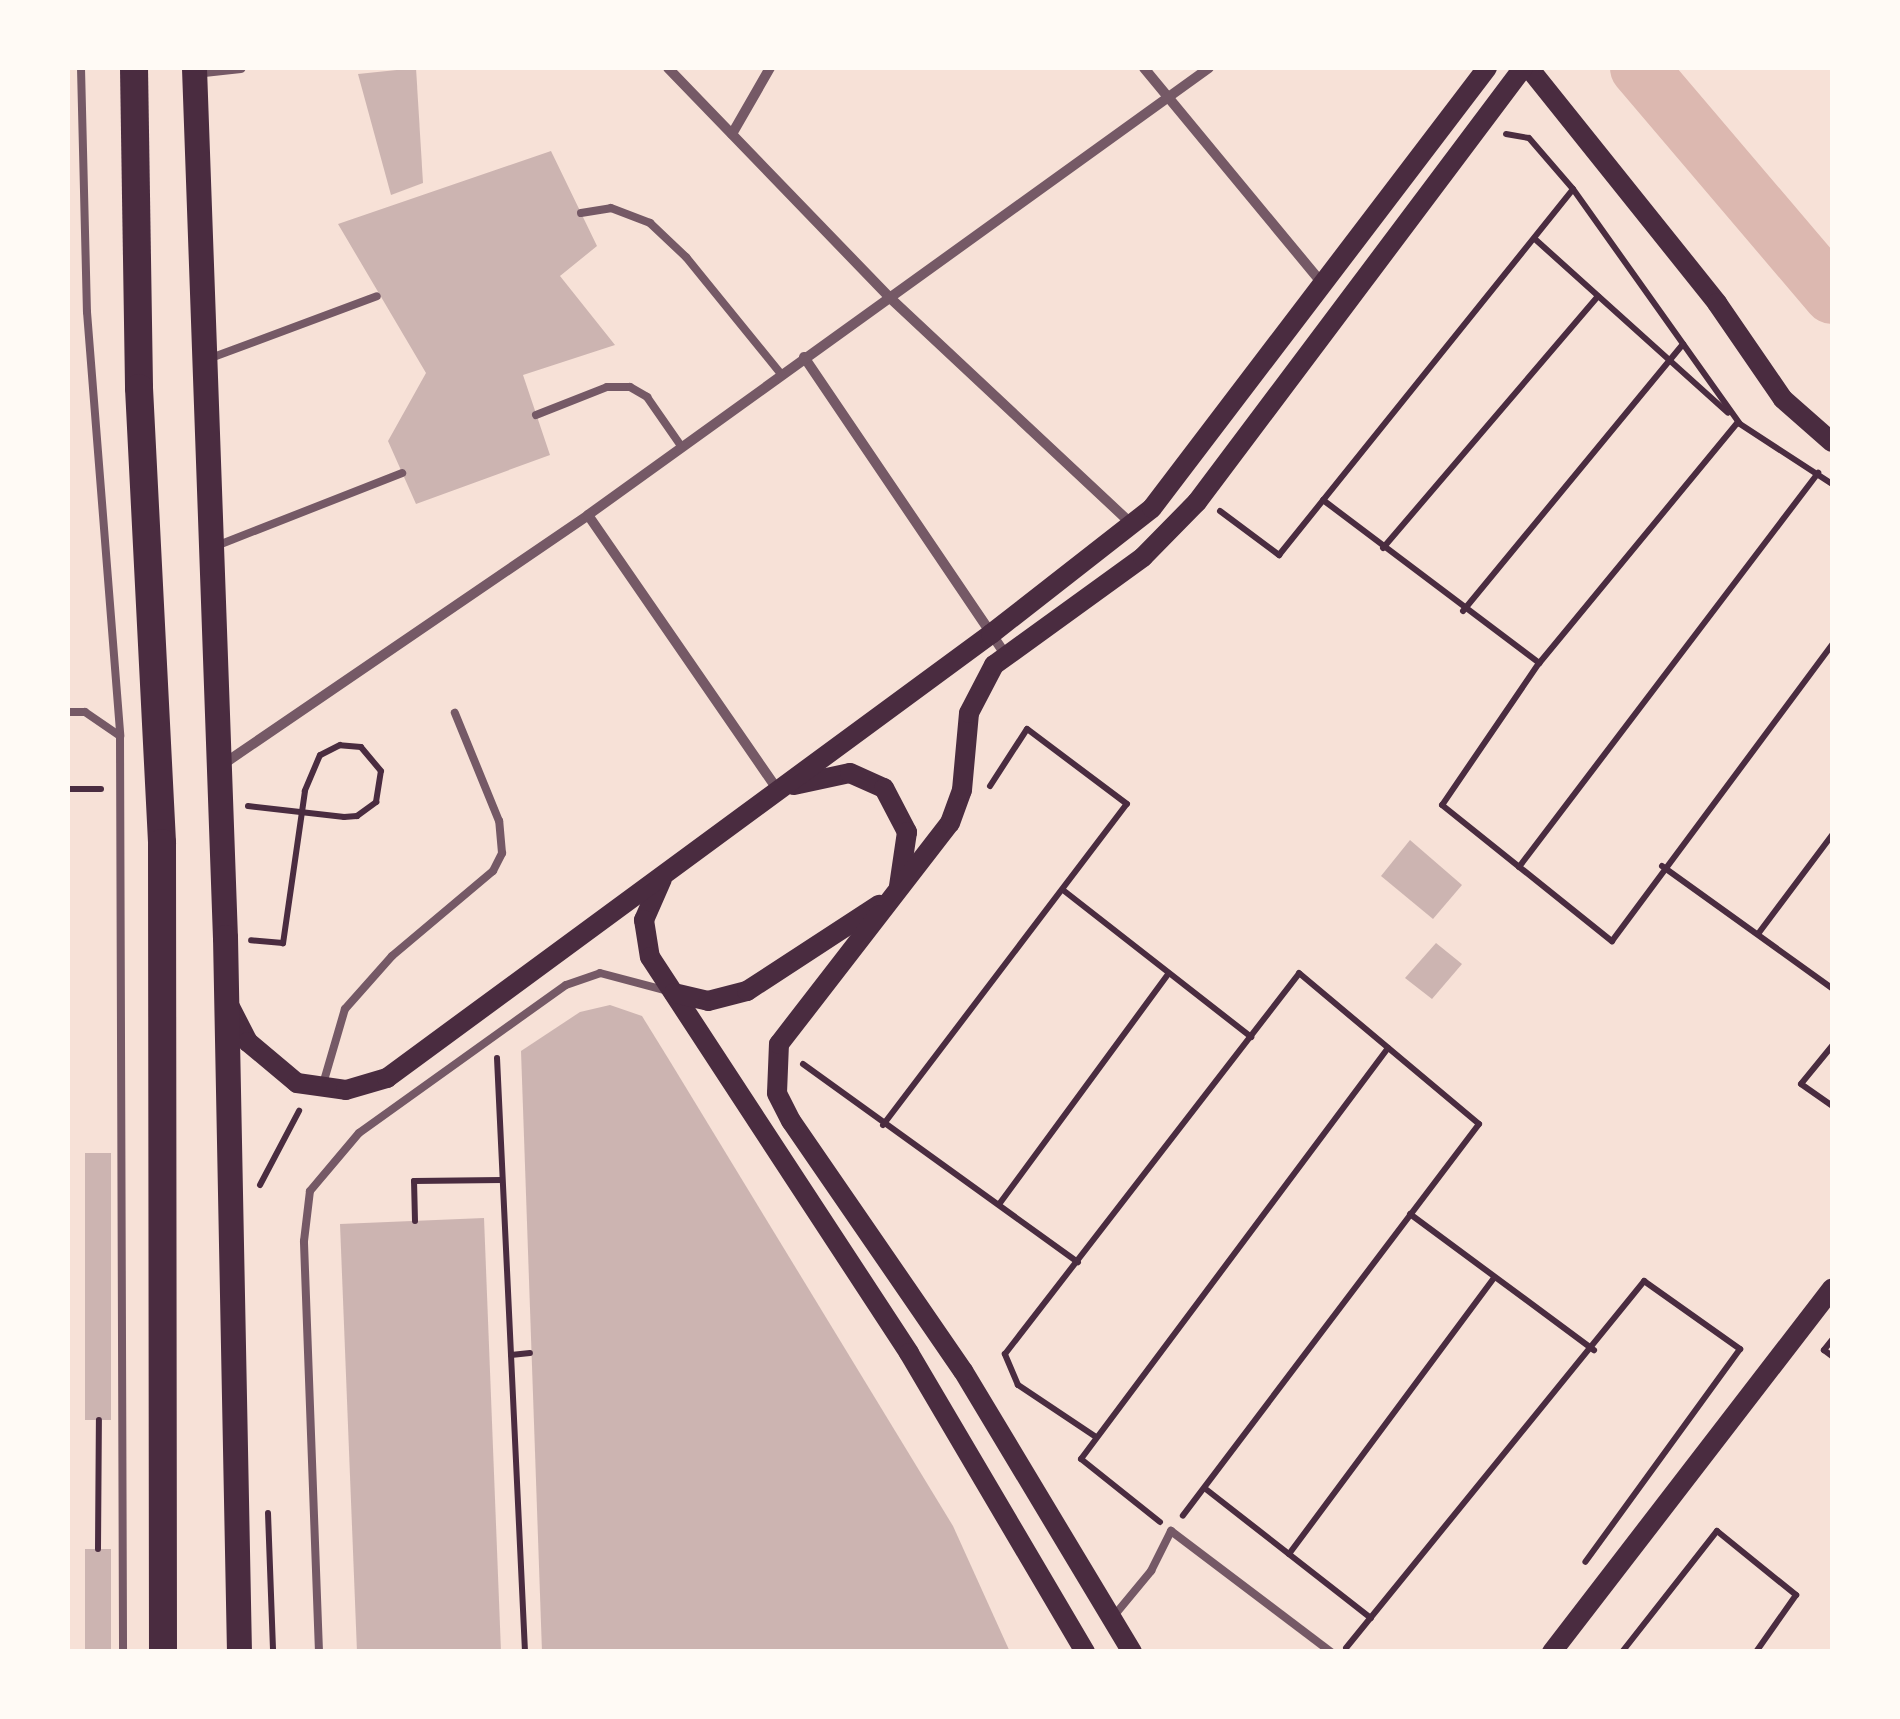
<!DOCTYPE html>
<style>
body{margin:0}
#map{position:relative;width:1900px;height:1719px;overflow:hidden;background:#f7e1d7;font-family:Cabin,sans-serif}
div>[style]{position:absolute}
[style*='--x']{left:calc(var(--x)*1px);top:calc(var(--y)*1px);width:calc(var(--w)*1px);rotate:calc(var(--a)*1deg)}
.river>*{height:58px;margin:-29px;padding:0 29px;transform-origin:29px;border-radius:29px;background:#dcb8b0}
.building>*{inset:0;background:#ccb4b1}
.path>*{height:6px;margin:-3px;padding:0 3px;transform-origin:3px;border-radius:3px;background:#4a2c40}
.service>*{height:8px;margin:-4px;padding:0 4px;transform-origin:4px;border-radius:4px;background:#755966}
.minor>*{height:10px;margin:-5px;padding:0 5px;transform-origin:5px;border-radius:5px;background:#755966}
.secondary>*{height:20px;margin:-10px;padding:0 10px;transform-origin:10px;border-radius:10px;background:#4a2c40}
.primary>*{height:25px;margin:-12.5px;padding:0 12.5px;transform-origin:12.5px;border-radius:12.5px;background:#4a2c40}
.trunk>*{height:28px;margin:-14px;padding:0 14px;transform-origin:14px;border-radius:14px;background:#4a2c40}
span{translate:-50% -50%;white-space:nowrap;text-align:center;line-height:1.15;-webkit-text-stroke:10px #fffaf5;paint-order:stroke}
.frame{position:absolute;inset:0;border:70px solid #fffaf5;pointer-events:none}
</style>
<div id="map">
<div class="river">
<div style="--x:1639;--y:68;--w:298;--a:49.6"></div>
</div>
<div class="building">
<div style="clip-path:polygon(416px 68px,423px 183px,391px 195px,358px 74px)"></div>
<div style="clip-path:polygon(551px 151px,597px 246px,560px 276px,615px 345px,523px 375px,550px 455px,416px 504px,388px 441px,426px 373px,338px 224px)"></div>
<div style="clip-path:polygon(1410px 840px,1462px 885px,1433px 919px,1381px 876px)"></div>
<div style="clip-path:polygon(1436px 943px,1462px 964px,1432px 999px,1405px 978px)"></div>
<div style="clip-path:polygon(610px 1005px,642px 1016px,671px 1063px,953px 1526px,1010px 1652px,542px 1652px,521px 1051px,580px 1012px)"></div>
<div style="clip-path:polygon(85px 1153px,111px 1153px,111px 1420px,85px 1420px)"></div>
<div style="clip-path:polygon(484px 1218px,501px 1652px,357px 1652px,340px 1224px)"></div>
<div style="clip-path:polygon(85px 1549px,111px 1549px,111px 1652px,85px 1652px)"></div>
</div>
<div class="path">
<div style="--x:1506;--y:134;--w:23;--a:10"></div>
<div style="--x:1529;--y:138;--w:67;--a:49.2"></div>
<div style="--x:1573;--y:189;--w:288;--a:54.6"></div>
<div style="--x:1740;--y:424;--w:110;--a:33.1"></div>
<div style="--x:1536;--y:240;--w:258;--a:42"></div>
<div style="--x:1738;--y:422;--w:313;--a:129.5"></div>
<div style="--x:1539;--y:663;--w:172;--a:124.3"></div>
<div style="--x:1442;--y:805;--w:218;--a:38.7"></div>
<div style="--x:1612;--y:941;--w:369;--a:-53.4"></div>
<div style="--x:1323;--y:500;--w:271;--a:37"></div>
<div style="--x:1220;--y:511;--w:74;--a:36.7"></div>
<div style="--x:1279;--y:555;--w:469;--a:-51.2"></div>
<div style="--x:1383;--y:548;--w:331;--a:-49.5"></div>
<div style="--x:1463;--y:611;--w:346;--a:-50.5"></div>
<div style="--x:68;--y:789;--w:33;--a:0"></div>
<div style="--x:248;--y:806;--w:97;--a:6.5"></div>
<div style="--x:344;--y:817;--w:13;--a:-4"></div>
<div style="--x:357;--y:816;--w:24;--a:-36"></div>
<div style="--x:376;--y:802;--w:31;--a:-81"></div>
<div style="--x:381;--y:771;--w:31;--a:-130"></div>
<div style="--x:361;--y:747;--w:21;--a:-175"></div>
<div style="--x:340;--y:745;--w:22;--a:153"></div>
<div style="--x:320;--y:755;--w:39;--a:113"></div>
<div style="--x:305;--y:791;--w:154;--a:98.2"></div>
<div style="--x:283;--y:943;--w:32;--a:-175"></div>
<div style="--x:1662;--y:866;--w:209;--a:35.7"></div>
<div style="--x:1519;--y:867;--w:495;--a:-52.8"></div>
<div style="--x:1063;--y:890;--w:239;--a:38"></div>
<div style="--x:1758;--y:934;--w:124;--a:-53.2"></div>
<div style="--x:1832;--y:1046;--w:49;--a:129.2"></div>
<div style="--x:1801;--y:1084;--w:38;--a:35"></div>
<div style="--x:497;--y:1058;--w:595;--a:87.3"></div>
<div style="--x:803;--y:1064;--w:339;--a:35.8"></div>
<div style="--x:883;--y:1125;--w:403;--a:-52.8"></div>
<div style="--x:1127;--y:804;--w:125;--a:-143.1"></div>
<div style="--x:1027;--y:729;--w:68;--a:123"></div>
<div style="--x:260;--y:1185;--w:84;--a:-62.2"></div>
<div style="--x:1000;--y:1203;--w:285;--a:-53.7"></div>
<div style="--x:1410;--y:1214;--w:229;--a:36.5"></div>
<div style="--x:415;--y:1221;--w:40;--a:-91.4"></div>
<div style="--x:414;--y:1181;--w:88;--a:-0.7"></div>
<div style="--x:1832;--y:1340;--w:13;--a:129"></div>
<div style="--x:1824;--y:1350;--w:10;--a:37"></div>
<div style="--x:511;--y:1355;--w:19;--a:-6"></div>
<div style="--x:1096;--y:1437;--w:94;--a:-146.3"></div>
<div style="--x:1018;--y:1385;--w:34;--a:-113"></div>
<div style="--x:1005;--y:1354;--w:481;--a:-52.3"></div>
<div style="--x:1299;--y:973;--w:235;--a:40"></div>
<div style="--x:1479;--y:1124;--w:491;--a:127.1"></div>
<div style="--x:1207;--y:1490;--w:208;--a:38"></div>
<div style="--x:268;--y:1513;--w:139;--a:87.9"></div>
<div style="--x:1160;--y:1522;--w:101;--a:-141.4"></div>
<div style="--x:1081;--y:1459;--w:513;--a:-53.24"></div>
<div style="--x:98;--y:1549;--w:129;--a:-89.6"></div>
<div style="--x:1289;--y:1554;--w:344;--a:-53.4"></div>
<div style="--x:1346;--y:1648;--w:473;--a:-50.9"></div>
<div style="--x:1644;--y:1281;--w:118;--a:35.3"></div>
<div style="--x:1740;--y:1349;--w:263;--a:126"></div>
<div style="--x:1622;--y:1652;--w:154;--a:-51.9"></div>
<div style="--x:1717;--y:1531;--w:102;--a:39"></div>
<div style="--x:1796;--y:1595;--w:70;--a:125.1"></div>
</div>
<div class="service">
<div style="--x:81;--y:68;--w:244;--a:88.6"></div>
<div style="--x:87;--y:312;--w:425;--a:85.5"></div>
<div style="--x:120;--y:736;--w:916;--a:89.81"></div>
<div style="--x:581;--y:213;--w:30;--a:-9"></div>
<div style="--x:611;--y:208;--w:42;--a:21"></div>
<div style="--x:650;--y:223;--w:50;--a:43.4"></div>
<div style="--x:686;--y:257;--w:151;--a:50.9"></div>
<div style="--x:208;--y:359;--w:180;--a:-20.4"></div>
<div style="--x:536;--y:415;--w:76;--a:-21.5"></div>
<div style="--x:607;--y:387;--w:23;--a:0"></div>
<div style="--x:630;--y:387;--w:20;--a:30"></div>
<div style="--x:647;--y:397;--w:60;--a:55.2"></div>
<div style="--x:216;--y:546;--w:200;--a:-21.4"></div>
<div style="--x:68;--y:712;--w:17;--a:0"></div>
<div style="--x:85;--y:712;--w:42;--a:34.4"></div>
<div style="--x:323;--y:1084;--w:78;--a:-73.7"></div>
<div style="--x:345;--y:1009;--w:71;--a:-48.4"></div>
<div style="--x:392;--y:956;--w:132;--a:-40.1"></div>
<div style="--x:493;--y:871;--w:20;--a:-63"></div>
<div style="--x:502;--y:853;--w:32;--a:-95"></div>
<div style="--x:499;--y:821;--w:117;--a:-112.2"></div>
<div style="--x:1113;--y:1617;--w:60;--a:-50.4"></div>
<div style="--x:1151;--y:1571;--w:45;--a:-63.4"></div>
<div style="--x:1171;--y:1531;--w:201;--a:37.1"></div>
<div style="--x:319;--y:1652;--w:411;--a:-92.1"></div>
<div style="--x:304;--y:1241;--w:50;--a:-83.2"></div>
<div style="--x:310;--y:1191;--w:76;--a:-49.8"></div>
<div style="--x:359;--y:1133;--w:254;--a:-35.6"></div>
<div style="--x:566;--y:985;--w:36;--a:-19"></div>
<div style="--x:600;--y:973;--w:66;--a:14.9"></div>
</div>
<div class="minor">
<div style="--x:668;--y:68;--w:317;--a:46"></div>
<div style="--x:888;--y:296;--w:337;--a:43.1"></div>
<div style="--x:1144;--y:68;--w:281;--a:50.4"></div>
<div style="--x:195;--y:73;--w:46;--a:-6.2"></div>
<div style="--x:732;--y:134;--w:76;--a:-60.1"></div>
<div style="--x:804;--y:357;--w:360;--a:55.9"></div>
<div style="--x:588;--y:515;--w:334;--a:55.4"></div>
<div style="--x:222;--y:765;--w:443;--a:-34.3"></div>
<div style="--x:588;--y:515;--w:765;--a:-35.75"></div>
</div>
<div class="secondary">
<div style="--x:1529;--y:68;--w:301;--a:51.3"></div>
<div style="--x:1717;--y:303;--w:116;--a:55.5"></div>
<div style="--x:1783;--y:399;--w:65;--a:41.3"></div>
<div style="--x:794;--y:785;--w:57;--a:-12.1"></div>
<div style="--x:850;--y:773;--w:37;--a:24"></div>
<div style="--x:884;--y:788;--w:50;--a:62.4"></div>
<div style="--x:907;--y:832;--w:55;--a:98.4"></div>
<div style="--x:662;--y:879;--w:45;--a:113.7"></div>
<div style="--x:644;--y:920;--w:37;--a:81"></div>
<div style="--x:650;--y:957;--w:473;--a:56.8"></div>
<div style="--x:909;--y:1353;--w:347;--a:59.5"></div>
<div style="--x:674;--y:993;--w:35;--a:13"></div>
<div style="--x:708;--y:1001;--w:40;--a:-14.4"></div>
<div style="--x:747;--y:991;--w:158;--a:-33.1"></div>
<div style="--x:228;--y:1003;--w:44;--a:62.9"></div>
<div style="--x:248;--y:1042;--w:64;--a:39.9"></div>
<div style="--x:297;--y:1083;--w:49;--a:8.1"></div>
<div style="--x:346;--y:1090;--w:43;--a:-16.3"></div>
<div style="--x:387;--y:1078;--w:750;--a:-36.32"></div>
<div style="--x:991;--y:634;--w:204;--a:-38"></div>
<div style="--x:1152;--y:508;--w:553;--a:-52.72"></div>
<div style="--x:1132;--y:1652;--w:328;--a:-121"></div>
<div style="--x:963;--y:1371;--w:303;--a:-124.5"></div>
<div style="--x:791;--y:1121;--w:31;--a:-117"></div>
<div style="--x:777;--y:1093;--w:49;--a:-87.7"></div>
<div style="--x:779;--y:1044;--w:279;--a:-52.3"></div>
<div style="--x:950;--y:823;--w:35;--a:-70"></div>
<div style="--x:962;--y:790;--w:77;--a:-84.8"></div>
<div style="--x:969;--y:713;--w:54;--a:-62.5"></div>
<div style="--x:994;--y:665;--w:184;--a:-35.9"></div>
<div style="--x:1143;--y:557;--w:77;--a:-45.5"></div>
<div style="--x:1197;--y:502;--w:543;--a:-53.09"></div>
<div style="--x:1552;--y:1652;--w:459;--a:-52.4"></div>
</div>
<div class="primary">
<div style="--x:194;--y:68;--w:870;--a:87.96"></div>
<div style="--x:225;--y:937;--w:715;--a:88.88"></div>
</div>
<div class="trunk">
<div style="--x:134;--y:68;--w:320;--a:89.1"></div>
<div style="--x:139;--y:388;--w:456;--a:87.1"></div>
<div style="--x:162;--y:843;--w:809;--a:89.93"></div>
</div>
<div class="frame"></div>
</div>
